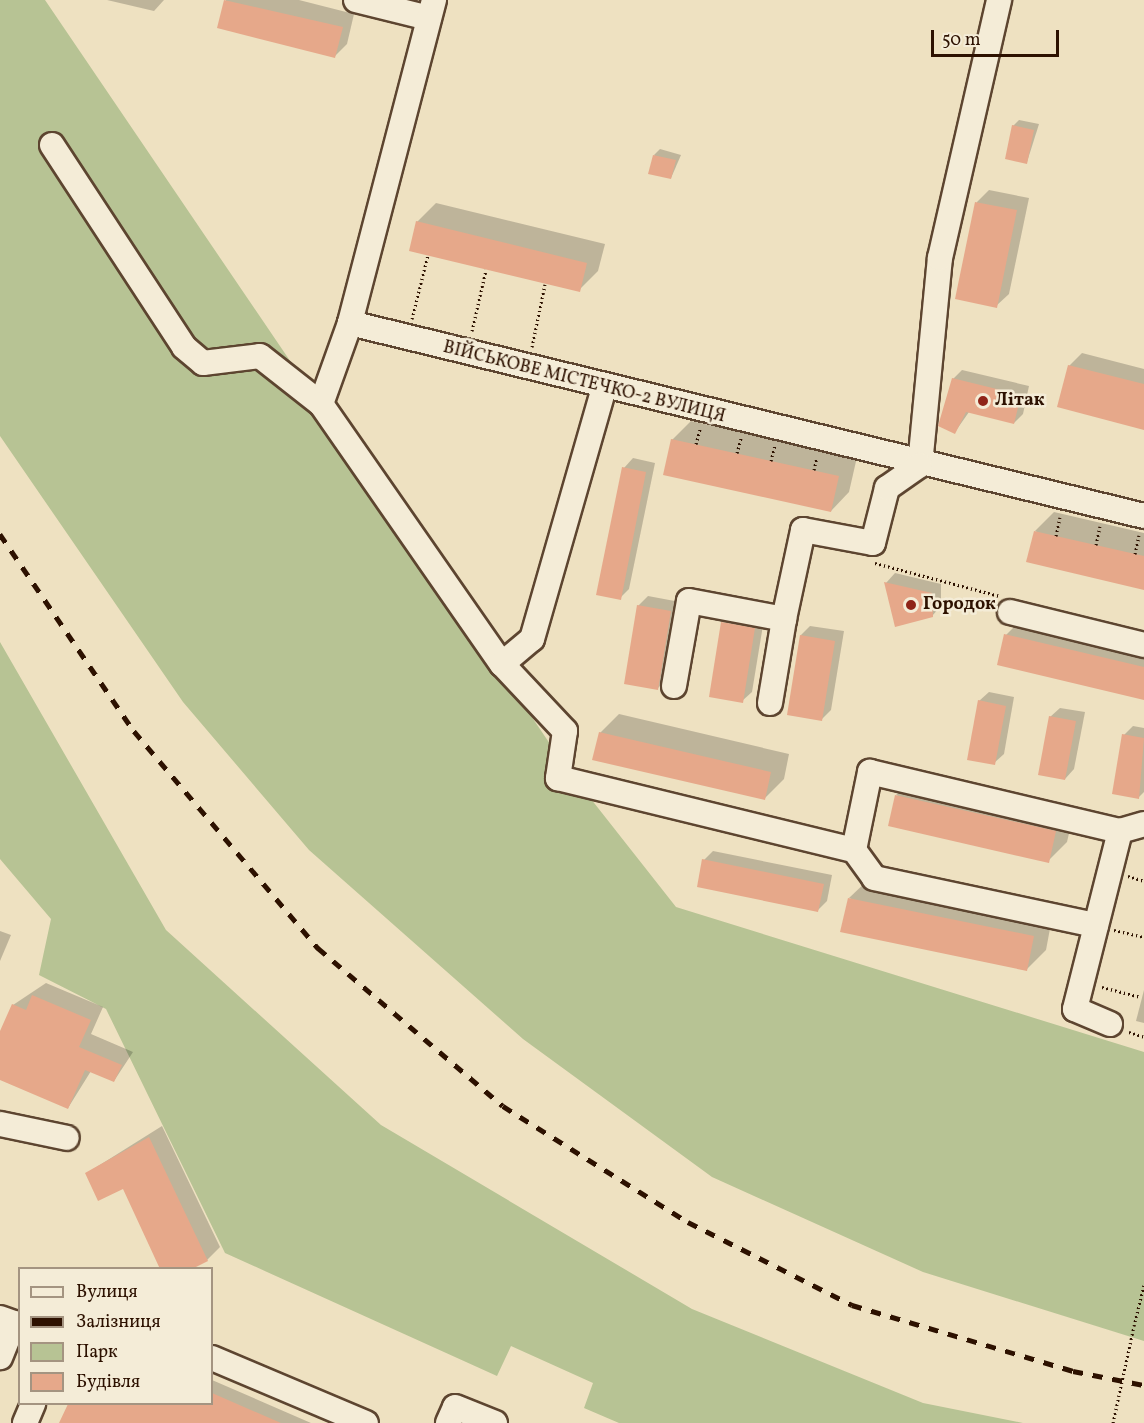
<!DOCTYPE html>
<meta charset="utf-8">
<style>
body{margin:0}
#map{position:relative;width:1144px;height:1423px;overflow:hidden;background:#eee1c1;font-family:Vollkorn,serif}
div>[style]{position:absolute}
[style*='--x']{left:calc(var(--x)*1px);top:calc(var(--y)*1px);width:calc(var(--w)*1px);rotate:calc(var(--a)*1deg)}
.green>*{inset:0;background:#b7c394}
.shadow>*{inset:0;background:#0003}
.building>*{inset:0;background:#e6a88a}
.path>*{height:3px;margin-top:-1.5px;transform-origin:0;background:repeating-linear-gradient(90deg,#2d1100 0 1.5px,transparent 0 4.5px)}
.roads{filter:drop-shadow(2px 0 #5d4530) drop-shadow(-2px 0 #5d4530) drop-shadow(0 2px #5d4530) drop-shadow(0 -2px #5d4530)}
.minor>*{height:24px;margin:-12px;padding:0 12px;transform-origin:12px;border-radius:12px;background:#f4ecd7}
.rail>*{height:4.5px;margin-top:-2.25px;transform-origin:0;background:repeating-linear-gradient(90deg,#2d1100 0 10px,transparent 0 20px)}
.path-bridge>*{height:3px;margin-top:-1.5px;transform-origin:0;background:repeating-linear-gradient(90deg,#2d1100 0 1.5px,transparent 0 4.5px)}
.dots>*{width:16px;height:16px;translate:-50% -50%;box-sizing:border-box;border:3px solid #f4ecd7;border-radius:50%}
span{translate:-50% -50%;white-space:nowrap;text-align:center;line-height:1.15;-webkit-text-stroke:5px #f4ecd7;paint-order:stroke}
.street-label{font-size:18px;color:#2d1100}
.poi-label{font-size:18px;color:#2d1100;font-weight:700}
.left{translate:0 -50%;text-align:left}
.legend{position:absolute;left:18px;top:1267px;width:195px;height:138px;box-sizing:border-box;background:#f4ecd7;border:2px solid #a49481;margin:0;padding:8px 10px;list-style:none;font-size:18px;color:#2d1100}
.legend li{display:flex;align-items:center;gap:12px;height:30px}
.legend b{width:30px;border:2px solid #a49481}
.scale{position:absolute;left:931px;top:30px;width:128px;height:27px;box-sizing:border-box;border:3px solid #2d1100;border-top:0;padding-left:8px;font-size:18px;line-height:21px;white-space:nowrap;color:#2d1100;-webkit-text-stroke:4px #f4ecd7;paint-order:stroke}
</style>
<div id="map">
<div class="green">
<div style="clip-path:polygon(0 0,45px 0,565px 766px,676px 907px,1144px 1052px,1144px 1341px,923px 1272px,712px 1177px,523px 1039px,309px 850px,183px 702px,0 436px)"></div>
<div style="clip-path:polygon(0 642px,166px 930px,381px 1125px,692px 1309px,923px 1403px,1023px 1423px,619px 1423px,584px 1408px,593px 1383px,511px 1346px,497px 1376px,225px 1253px,106px 1009px,39px 975px,51px 919px,0 859px)"></div>
</div>
<div class="shadow">
<div style="clip-path:polygon(107px 0,164px 0,154px 11px)"></div>
<div style="clip-path:polygon(226px 0,299px 0,354px 14px,347px 44px,334px 57px,219px 27px)"></div>
<div style="clip-path:polygon(1019px 120px,1039px 124px,1027px 162px,1013px 126px)"></div>
<div style="clip-path:polygon(660px 149px,681px 155px,671px 178px,654px 155px)"></div>
<div style="clip-path:polygon(989px 190px,1029px 198px,1009px 294px,996px 306px,957px 298px,977px 202px)"></div>
<div style="clip-path:polygon(436px 203px,605px 244px,598px 271px,579px 290px,417px 222px)"></div>
<div style="clip-path:polygon(1082px 353px,1144px 369px,1144px 428px,1069px 366px)"></div>
<div style="clip-path:polygon(962px 370px,1029px 386px,1023px 414px,1014px 423px,969px 412px,955px 432px,953px 379px)"></div>
<div style="clip-path:polygon(691px 421px,857px 457px,849px 492px,831px 511px,672px 440px)"></div>
<div style="clip-path:polygon(633px 458px,655px 463px,629px 589px,620px 598px,624px 468px)"></div>
<div style="clip-path:polygon(1054px 512px,1144px 533px,1144px 588px,1035px 531px)"></div>
<div style="clip-path:polygon(895px 573px,941px 584px,941px 606px,932px 616px,886px 583px)"></div>
<div style="clip-path:polygon(648px 596px,680px 602px,667px 679px,658px 688px,638px 606px)"></div>
<div style="clip-path:polygon(732px 613px,764px 619px,752px 692px,742px 701px,723px 622px)"></div>
<div style="clip-path:polygon(1025px 616px,1144px 644px,1144px 698px,1006px 635px)"></div>
<div style="clip-path:polygon(810px 626px,844px 631px,831px 710px,822px 719px,801px 635px)"></div>
<div style="clip-path:polygon(989px 692px,1014px 697px,1004px 754px,994px 763px,979px 701px)"></div>
<div style="clip-path:polygon(1060px 708px,1085px 712px,1074px 769px,1065px 779px,1050px 717px)"></div>
<div style="clip-path:polygon(619px 714px,789px 754px,784px 779px,765px 798px,600px 733px)"></div>
<div style="clip-path:polygon(1133px 726px,1144px 728px,1144px 792px,1139px 797px,1124px 735px)"></div>
<div style="clip-path:polygon(915px 777px,1074px 812px,1067px 842px,1048px 861px,896px 795px)"></div>
<div style="clip-path:polygon(713px 851px,832px 875px,827px 901px,818px 910px,704px 860px)"></div>
<div style="clip-path:polygon(868px 880px,1052px 918px,1046px 950px,1027px 969px,849px 898px)"></div>
<div style="clip-path:polygon(0 931px,11px 935px,0 961px)"></div>
<div style="clip-path:polygon(46px 983px,103px 1007px,91px 1034px,133px 1052px,114px 1081px,91px 1071px,68px 1108px,0 1078px,0 1035px,13px 1005px)"></div>
<div style="clip-path:polygon(1144px 990px,1144px 1023px,1136px 1021px)"></div>
<div style="clip-path:polygon(162px 1126px,220px 1247px,207px 1260px,124px 1187px,87px 1173px)"></div>
<div style="clip-path:polygon(212px 1380px,311px 1423px,61px 1423px,69px 1404px,212px 1404px)"></div>
</div>
<div class="building">
<div style="clip-path:polygon(224px 0,343px 27px,335px 58px,217px 28px)"></div>
<div style="clip-path:polygon(1012px 125px,1034px 130px,1027px 164px,1005px 159px)"></div>
<div style="clip-path:polygon(653px 155px,676px 160px,671px 179px,648px 174px)"></div>
<div style="clip-path:polygon(975px 202px,1017px 210px,997px 308px,955px 299px)"></div>
<div style="clip-path:polygon(416px 221px,587px 263px,580px 292px,409px 251px)"></div>
<div style="clip-path:polygon(1068px 365px,1144px 384px,1144px 430px,1057px 407px)"></div>
<div style="clip-path:polygon(952px 378px,1021px 395px,1014px 424px,966px 412px,955px 434px,938px 426px)"></div>
<div style="clip-path:polygon(671px 439px,839px 476px,831px 512px,663px 475px)"></div>
<div style="clip-path:polygon(622px 467px,646px 472px,621px 600px,596px 595px)"></div>
<div style="clip-path:polygon(1034px 531px,1144px 556px,1144px 590px,1026px 562px)"></div>
<div style="clip-path:polygon(884px 582px,932px 593px,933px 617px,895px 627px)"></div>
<div style="clip-path:polygon(637px 605px,671px 611px,658px 690px,624px 684px)"></div>
<div style="clip-path:polygon(721px 622px,755px 628px,743px 703px,709px 697px)"></div>
<div style="clip-path:polygon(1004px 634px,1144px 667px,1144px 700px,997px 665px)"></div>
<div style="clip-path:polygon(800px 635px,835px 641px,822px 721px,787px 715px)"></div>
<div style="clip-path:polygon(978px 700px,1006px 706px,995px 765px,967px 760px)"></div>
<div style="clip-path:polygon(1049px 716px,1076px 721px,1065px 780px,1038px 775px)"></div>
<div style="clip-path:polygon(599px 732px,771px 772px,765px 800px,592px 760px)"></div>
<div style="clip-path:polygon(1122px 734px,1144px 738px,1139px 799px,1112px 794px)"></div>
<div style="clip-path:polygon(895px 795px,1056px 831px,1049px 863px,888px 826px)"></div>
<div style="clip-path:polygon(702px 859px,824px 884px,818px 912px,697px 887px)"></div>
<div style="clip-path:polygon(848px 898px,1034px 936px,1027px 971px,840px 932px)"></div>
<div style="clip-path:polygon(32px 995px,91px 1020px,79px 1047px,122px 1065px,114px 1082px,85px 1070px,68px 1109px,0 1080px,0 1031px,12px 1004px,26px 1010px)"></div>
<div style="clip-path:polygon(149px 1137px,208px 1261px,192px 1269px,160px 1269px,123px 1189px,98px 1201px,85px 1173px)"></div>
<div style="clip-path:polygon(212px 1393px,281px 1423px,59px 1423px,68px 1404px,212px 1404px)"></div>
</div>
<div class="path">
<div style="--x:412;--y:319;--w:66;--a:-76"></div>
<div style="--x:472;--y:331;--w:63;--a:-77.1"></div>
<div style="--x:532;--y:347;--w:64;--a:-78.3"></div>
<div style="--x:696;--y:444;--w:16;--a:-75"></div>
<div style="--x:737;--y:453;--w:16;--a:-75"></div>
<div style="--x:771;--y:461;--w:16;--a:-76"></div>
<div style="--x:814;--y:470;--w:13;--a:-77"></div>
<div style="--x:1056;--y:536;--w:19;--a:-78"></div>
<div style="--x:1096;--y:545;--w:19;--a:-78"></div>
<div style="--x:1135;--y:554;--w:19;--a:-78"></div>
<div style="--x:875;--y:563;--w:129;--a:14.8"></div>
<div style="--x:1128;--y:876;--w:17;--a:17"></div>
<div style="--x:1114;--y:930;--w:31;--a:13"></div>
<div style="--x:1102;--y:987;--w:40;--a:14.4"></div>
<div style="--x:1129;--y:1032;--w:16;--a:18"></div>
<div style="--x:1134;--y:1326;--w:42;--a:-76.3"></div>
</div>
<div class="roads">
<div class="minor">
<div style="--x:356;--y:0;--w:75;--a:13.9"></div>
<div style="--x:434;--y:0;--w:334;--a:104.6"></div>
<div style="--x:350;--y:323;--w:817;--a:13.66"></div>
<div style="--x:52;--y:145;--w:241;--a:56.8"></div>
<div style="--x:184;--y:347;--w:25;--a:40"></div>
<div style="--x:203;--y:363;--w:57;--a:-7"></div>
<div style="--x:260;--y:356;--w:78;--a:38.2"></div>
<div style="--x:350;--y:323;--w:86;--a:109.7"></div>
<div style="--x:321;--y:404;--w:317;--a:55.2"></div>
<div style="--x:502;--y:664;--w:39;--a:-40"></div>
<div style="--x:532;--y:639;--w:261;--a:-74"></div>
<div style="--x:920;--y:465;--w:208;--a:-84.5"></div>
<div style="--x:940;--y:258;--w:265;--a:-77.1"></div>
<div style="--x:1010;--y:612;--w:138;--a:13.8"></div>
<div style="--x:502;--y:664;--w:92;--a:46.8"></div>
<div style="--x:565;--y:731;--w:48;--a:98.5"></div>
<div style="--x:558;--y:778;--w:305;--a:13.7"></div>
<div style="--x:854;--y:850;--w:80;--a:-78.4"></div>
<div style="--x:870;--y:772;--w:257;--a:13.3"></div>
<div style="--x:1120;--y:831;--w:25;--a:-16"></div>
<div style="--x:674;--y:686;--w:86;--a:-80"></div>
<div style="--x:689;--y:601;--w:97;--a:10.7"></div>
<div style="--x:784;--y:619;--w:91;--a:-77.9"></div>
<div style="--x:803;--y:530;--w:71;--a:10.5"></div>
<div style="--x:873;--y:543;--w:57;--a:-75.7"></div>
<div style="--x:887;--y:488;--w:40;--a:-34.9"></div>
<div style="--x:770;--y:703;--w:85;--a:-80.5"></div>
<div style="--x:854;--y:850;--w:34;--a:54"></div>
<div style="--x:874;--y:878;--w:227;--a:12"></div>
<div style="--x:1110;--y:1024;--w:38;--a:-157"></div>
<div style="--x:1075;--y:1009;--w:184;--a:-75.8"></div>
<div style="--x:0;--y:1124;--w:68;--a:11.8"></div>
<div style="--x:0;--y:1318;--w:15;--a:20"></div>
<div style="--x:14;--y:1323;--w:37;--a:112"></div>
<div style="--x:212;--y:1358;--w:167;--a:22.9"></div>
<div style="--x:25;--y:1423;--w:21;--a:-67"></div>
<div style="--x:448;--y:1423;--w:17;--a:-66"></div>
<div style="--x:455;--y:1407;--w:43;--a:21.8"></div>
</div>
</div>
<div class="rail">
<div style="--x:0;--y:534;--w:238;--a:55.8"></div>
<div style="--x:134;--y:731;--w:285;--a:49.7"></div>
<div style="--x:318;--y:948;--w:243;--a:40.5"></div>
<div style="--x:503;--y:1106;--w:218;--a:32.1"></div>
<div style="--x:688;--y:1222;--w:184;--a:26.8"></div>
<div style="--x:852;--y:1305;--w:231;--a:16.6"></div>
<div style="--x:1073;--y:1371;--w:72;--a:11.2"></div>
</div>
<div class="path-bridge">
<div style="--x:1113;--y:1423;--w:99;--a:-77.8"></div>
</div>
<div class="dots">
<div style="left:983px;top:401px;background:#8f2418"></div>
<div style="left:911px;top:605px;background:#8f2418"></div>
</div>
<div class="street-label">
<span style="left:584px;top:383px;rotate:14deg">ВІЙСЬКОВЕ МІСТЕЧКО-2 ВУЛИЦЯ</span>
</div>
<div class="poi-label">
<span class="left" style="left:995px;top:401px">Літак</span>
<span class="left" style="left:923px;top:605px">Городок</span>
</div>
<ul class="legend">
<li><b style="height:8px;background:#f4ecd7"></b>Вулиця</li>
<li><b style="height:8px;background:#2d1100"></b>Залізниця</li>
<li><b style="height:16px;background:#b7c394"></b>Парк</li>
<li><b style="height:16px;background:#e6a88a"></b>Будівля</li>
</ul>
<div class="scale">50 m</div>
</div>
